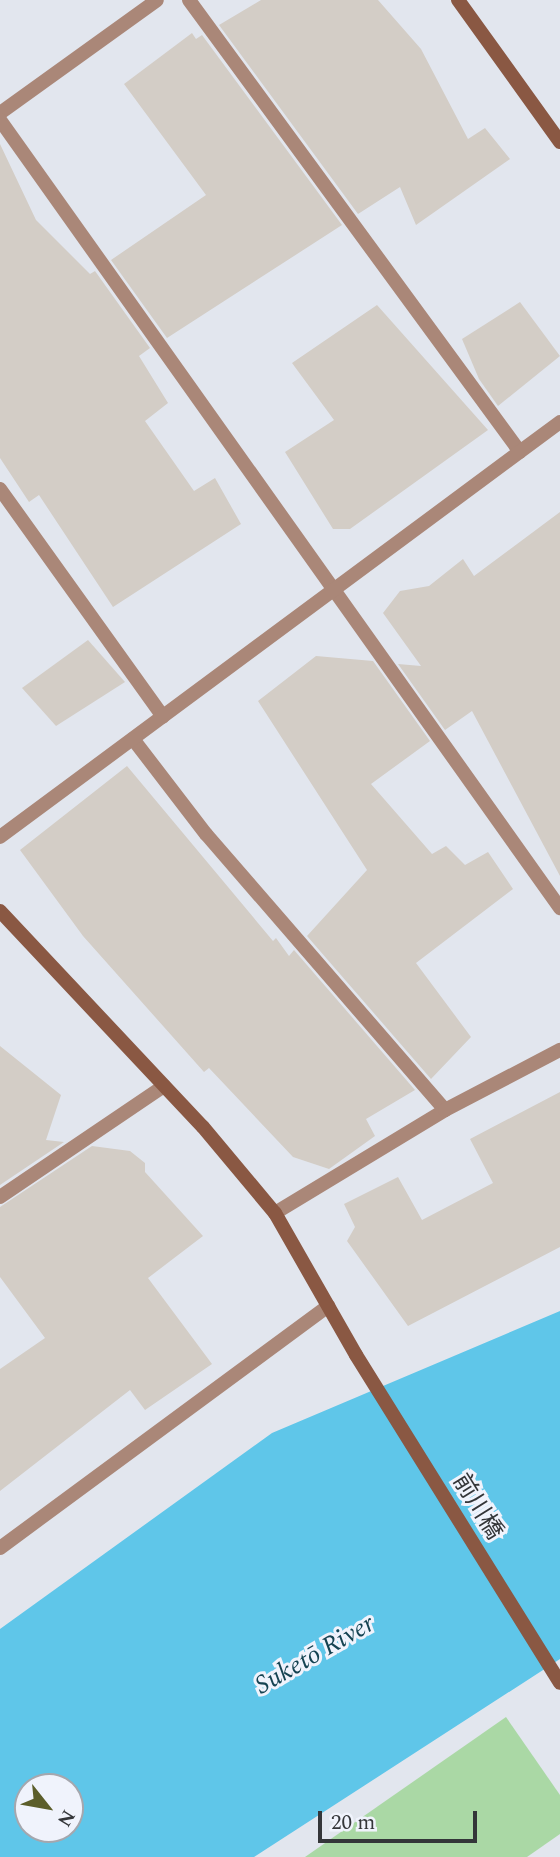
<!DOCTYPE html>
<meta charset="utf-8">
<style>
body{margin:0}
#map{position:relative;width:560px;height:1857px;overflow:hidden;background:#e2e6ee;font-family:Spectral,"Noto Sans JP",serif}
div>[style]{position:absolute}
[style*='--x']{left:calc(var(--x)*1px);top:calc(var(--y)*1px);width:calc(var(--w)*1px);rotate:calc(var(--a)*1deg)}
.green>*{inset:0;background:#aad8a5}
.water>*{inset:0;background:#5fc6e9}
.building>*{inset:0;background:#d3cdc6}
.street>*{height:14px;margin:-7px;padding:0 7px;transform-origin:7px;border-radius:7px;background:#aa8778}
.secondary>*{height:14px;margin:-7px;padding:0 7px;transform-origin:7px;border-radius:7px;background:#8a5843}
span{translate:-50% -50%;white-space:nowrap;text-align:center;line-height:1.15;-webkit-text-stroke:6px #f0f3fc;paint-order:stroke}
.street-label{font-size:24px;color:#343639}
.water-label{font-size:26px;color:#154352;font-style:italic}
.north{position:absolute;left:14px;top:1773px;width:70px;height:70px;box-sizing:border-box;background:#f0f3fc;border:2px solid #a5a7ae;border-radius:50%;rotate:121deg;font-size:19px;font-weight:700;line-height:28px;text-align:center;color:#343639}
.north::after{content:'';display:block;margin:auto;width:24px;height:32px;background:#5c5e2b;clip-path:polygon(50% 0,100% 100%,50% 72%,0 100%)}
.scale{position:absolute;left:318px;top:1811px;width:159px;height:32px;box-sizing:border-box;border:4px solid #343639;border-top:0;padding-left:9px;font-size:21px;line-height:24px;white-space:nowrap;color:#343639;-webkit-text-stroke:5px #f0f3fc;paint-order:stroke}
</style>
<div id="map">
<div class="green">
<div style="clip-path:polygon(506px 1717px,560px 1795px,560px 1834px,527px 1857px,305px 1857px)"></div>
</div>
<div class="water">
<div style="clip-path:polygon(evenodd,560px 1311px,560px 1659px,254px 1857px,0 1857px,0 1629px,272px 1433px,560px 1311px,28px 1787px,70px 1787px,70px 1829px,28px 1829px,28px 1787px)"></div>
</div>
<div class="building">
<div style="clip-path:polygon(261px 0,378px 0,421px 49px,468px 139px,485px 128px,510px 159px,416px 225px,400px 187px,358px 214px,219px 25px)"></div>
<div style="clip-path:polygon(192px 33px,196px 39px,202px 35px,342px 225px,167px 338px,111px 260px,206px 195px,124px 84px)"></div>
<div style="clip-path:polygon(0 144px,36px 220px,90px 274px,95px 271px,150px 348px,139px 356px,168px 403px,145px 421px,194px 491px,215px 478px,241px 524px,113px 607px,39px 495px,29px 502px,0 458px)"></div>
<div style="clip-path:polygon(520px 302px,560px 356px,498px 406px,479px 379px,462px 339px)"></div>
<div style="clip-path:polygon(377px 305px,488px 430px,350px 529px,333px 529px,285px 452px,334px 420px,292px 363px)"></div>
<div style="clip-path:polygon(560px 512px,560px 876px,472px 711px,445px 730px,398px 664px,421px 666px,383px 613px,400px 591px,429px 586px,463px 559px,474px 576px)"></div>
<div style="clip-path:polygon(88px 640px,125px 682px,56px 726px,22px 688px)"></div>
<div style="clip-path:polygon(316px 656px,373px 661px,430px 741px,371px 784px,432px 854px,446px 846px,465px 865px,488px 852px,513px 889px,416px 963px,471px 1037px,431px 1079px,307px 936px,367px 870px,258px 701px)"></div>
<div style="clip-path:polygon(127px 766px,273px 941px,276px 938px,289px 956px,294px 950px,415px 1090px,366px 1119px,375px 1136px,329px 1169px,293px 1157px,209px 1068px,204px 1072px,83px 936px,20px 850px)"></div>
<div style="clip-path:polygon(0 1046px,61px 1095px,46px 1140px,64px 1142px,0 1185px)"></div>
<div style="clip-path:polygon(560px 1092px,560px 1247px,408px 1326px,347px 1241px,355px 1227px,344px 1204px,398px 1177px,422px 1220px,493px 1183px,470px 1139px)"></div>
<div style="clip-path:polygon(92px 1146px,130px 1151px,145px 1163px,145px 1172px,203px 1236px,148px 1278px,212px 1364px,145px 1410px,130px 1390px,0 1491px,0 1369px,45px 1338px,0 1277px,0 1207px)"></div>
</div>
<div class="street">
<div style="--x:189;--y:0;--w:560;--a:53.78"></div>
<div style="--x:0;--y:113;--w:193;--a:-35.7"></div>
<div style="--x:0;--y:120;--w:967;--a:54.6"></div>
<div style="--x:0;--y:489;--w:280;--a:54.4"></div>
<div style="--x:133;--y:739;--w:120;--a:52.5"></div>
<div style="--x:206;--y:834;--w:365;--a:49.1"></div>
<div style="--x:0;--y:837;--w:697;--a:-36.54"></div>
<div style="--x:0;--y:1197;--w:198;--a:-34.1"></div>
<div style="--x:275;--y:1213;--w:199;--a:-31.2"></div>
<div style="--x:445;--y:1110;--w:130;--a:-27.6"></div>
<div style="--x:0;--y:1548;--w:408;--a:-36.4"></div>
</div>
<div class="secondary">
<div style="--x:458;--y:0;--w:175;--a:54.3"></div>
<div style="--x:0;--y:911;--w:296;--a:46.8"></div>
<div style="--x:203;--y:1127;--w:112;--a:50.1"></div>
<div style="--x:275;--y:1213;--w:163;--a:60.3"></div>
<div style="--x:356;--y:1355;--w:386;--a:58.1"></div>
</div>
<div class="street-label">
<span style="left:477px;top:1507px;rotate:58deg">前川橋</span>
</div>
<div class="water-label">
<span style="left:315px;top:1655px;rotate:-30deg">Suketō River</span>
</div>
<div class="north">N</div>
<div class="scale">20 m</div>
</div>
